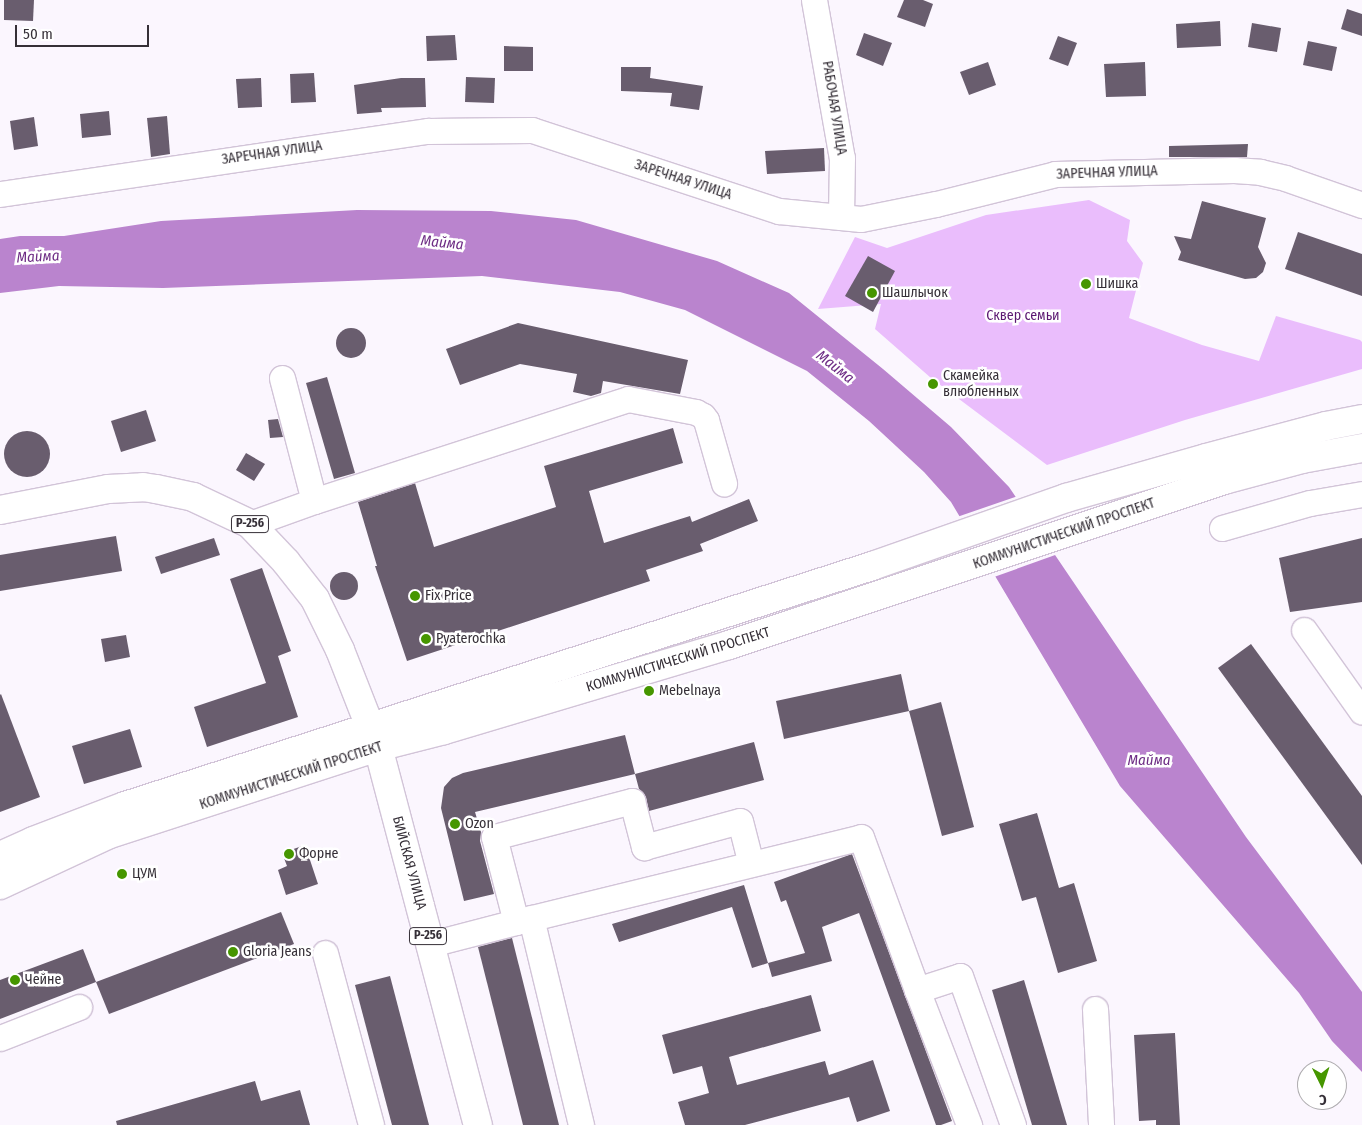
<!DOCTYPE html>
<meta charset="utf-8">
<style>
body{margin:0}
#map{position:relative;width:1362px;height:1125px;overflow:hidden;background:#fbf6fe;font-family:"Fira Sans Condensed",sans-serif}
div>[style]{position:absolute}
[style*='--x']{left:calc(var(--x)*1px);top:calc(var(--y)*1px);width:calc(var(--w)*1px);rotate:calc(var(--a)*1deg)}
.green>*{inset:0;background:#eabdfc}
.water>*{inset:0;background:#ba84ce}
.pier>*{inset:0;background:#fbf6fe}
.building>*{inset:0;background:#695d6e}
.round{border-radius:50%}
.roads{filter:drop-shadow(1px 0 #d2c4d8) drop-shadow(-1px 0 #d2c4d8) drop-shadow(0 1px #d2c4d8) drop-shadow(0 -1px #d2c4d8)}
.minor>*{height:25px;margin:-12.5px;padding:0 12.5px;transform-origin:12.5px;border-radius:12.5px;background:#fff}
.major>*{height:28px;margin:-14px;padding:0 14px;transform-origin:14px;border-radius:14px;background:#fff}
.dots>*{width:14px;height:14px;translate:-50% -50%;box-sizing:border-box;border:2px solid #fff;border-radius:50%}
span{translate:-50% -50%;white-space:nowrap;text-align:center;line-height:1.15;-webkit-text-stroke:5px #fff;paint-order:stroke}
.shield-label span{padding:1px 4px;background:#fff;border:1px solid;border-radius:4px;-webkit-text-stroke-width:0}
.shield-label{font-size:12px;color:#352f37;font-weight:700}
.street-label{font-size:14px;color:#352f37}
.poi-label{font-size:14px;color:#352f37}
.left{translate:0 -50%;text-align:left}
.park-label{font-size:14px;color:#5b1871}
.water-label{font-size:15px;color:#6e2d85;font-style:italic}
.north{position:absolute;left:1297px;top:1060px;width:50px;height:50px;box-sizing:border-box;background:#fff;border:1px solid #aeacaf;border-radius:50%;rotate:176deg;font-size:14px;font-weight:700;line-height:20px;text-align:center;color:#352f37}
.north::after{content:'';display:block;margin:auto;width:18px;height:22px;background:#469600;clip-path:polygon(50% 0,100% 100%,50% 72%,0 100%)}
.scale{position:absolute;left:15px;top:25px;width:134px;height:22px;box-sizing:border-box;border:2px solid #352f37;border-top:0;padding-left:6px;font-size:15px;line-height:18px;white-space:nowrap;color:#352f37;-webkit-text-stroke:4px #fff;paint-order:stroke}
</style>
<div id="map">
<div class="green">
<div style="clip-path:polygon(1089px 200px,1130px 220px,1127px 241px,1143px 263px,1129px 318px,1202px 345px,1259px 361px,1276px 316px,1360px 340px,1362px 342px,1362px 369px,1185px 420px,1047px 465px,931px 378px,875px 329px,881px 304px,818px 309px,855px 237px,887px 248px,986px 215px)"></div>
</div>
<div class="water">
<div style="clip-path:polygon(357px 210px,491px 211px,576px 220px,717px 261px,789px 293px,883px 369px,951px 427px,1009px 487px,1246px 837px,1362px 992px,1362px 1072px,1332px 1041px,1299px 993px,1120px 786px,951px 502px,924px 472px,869px 421px,807px 371px,685px 310px,620px 292px,482px 276px,163px 288px,59px 286px,0 293px,0 239px,20px 236px,64px 236px,161px 221px)"></div>
</div>
<div class="pier">
<div style="clip-path:polygon(1018px 496px,1058px 554px,994px 577px,957px 517px)"></div>
</div>
<div class="building">
<div style="clip-path:polygon(4px 0,34px 0,33px 21px,4px 20px)"></div>
<div style="clip-path:polygon(904px 0,923px 0,933px 4px,925px 27px,897px 17px)"></div>
<div style="clip-path:polygon(1347px 9px,1362px 14px,1362px 36px,1341px 29px)"></div>
<div style="clip-path:polygon(1220px 21px,1221px 46px,1177px 48px,1176px 24px)"></div>
<div style="clip-path:polygon(1252px 23px,1281px 28px,1277px 52px,1248px 47px)"></div>
<div style="clip-path:polygon(864px 33px,892px 43px,883px 66px,856px 55px)"></div>
<div style="clip-path:polygon(455px 35px,457px 60px,427px 61px,426px 36px)"></div>
<div style="clip-path:polygon(1058px 36px,1077px 43px,1068px 66px,1049px 59px)"></div>
<div style="clip-path:polygon(1308px 41px,1337px 47px,1332px 71px,1303px 65px)"></div>
<div style="clip-path:polygon(504px 46px,533px 47px,533px 71px,504px 71px)"></div>
<div style="clip-path:polygon(988px 62px,996px 85px,969px 95px,960px 72px)"></div>
<div style="clip-path:polygon(1145px 62px,1146px 96px,1106px 97px,1104px 64px)"></div>
<div style="clip-path:polygon(621px 67px,651px 67px,650px 78px,703px 86px,699px 110px,670px 106px,672px 93px,621px 91px)"></div>
<div style="clip-path:polygon(314px 73px,316px 102px,291px 103px,290px 74px)"></div>
<div style="clip-path:polygon(466px 77px,495px 78px,494px 103px,465px 102px)"></div>
<div style="clip-path:polygon(261px 78px,262px 107px,238px 108px,236px 79px)"></div>
<div style="clip-path:polygon(401px 78px,425px 78px,426px 107px,381px 108px,382px 112px,357px 114px,354px 85px)"></div>
<div style="clip-path:polygon(109px 111px,111px 135px,82px 138px,80px 114px)"></div>
<div style="clip-path:polygon(167px 116px,170px 154px,151px 157px,147px 118px)"></div>
<div style="clip-path:polygon(34px 117px,38px 146px,14px 150px,10px 121px)"></div>
<div style="clip-path:polygon(1248px 144px,1247px 157px,1169px 157px,1169px 146px)"></div>
<div style="clip-path:polygon(824px 148px,825px 171px,767px 174px,765px 151px)"></div>
<div style="clip-path:polygon(1202px 201px,1266px 218px,1258px 247px,1266px 263px,1263px 272px,1256px 278px,1245px 279px,1178px 260px,1181px 252px,1174px 236px,1191px 239px)"></div>
<div style="clip-path:polygon(1298px 232px,1362px 254px,1362px 296px,1285px 269px)"></div>
<div style="clip-path:polygon(868px 256px,895px 271px,873px 312px,845px 296px)"></div>
<div style="clip-path:polygon(518px 323px,688px 360px,680px 394px,603px 381px,601px 393px,591px 396px,573px 392px,577px 374px,520px 364px,460px 385px,446px 349px)"></div>
<div class="round" style="left:336px;top:328px;width:30px;height:30px"></div>
<div style="clip-path:polygon(327px 377px,355px 473px,334px 479px,306px 383px)"></div>
<div style="clip-path:polygon(146px 410px,156px 441px,121px 452px,111px 421px)"></div>
<div style="clip-path:polygon(278px 419px,283px 437px,270px 438px,268px 420px)"></div>
<div style="clip-path:polygon(673px 428px,683px 463px,589px 491px,604px 543px,690px 516px,692px 522px,749px 499px,758px 521px,700px 544px,703px 551px,646px 570px,650px 581px,407px 661px,375px 566px,377px 566px,358px 502px,415px 483px,434px 547px,556px 507px,544px 466px)"></div>
<div class="round" style="left:4px;top:431px;width:46px;height:46px"></div>
<div style="clip-path:polygon(246px 453px,265px 464px,254px 481px,236px 470px)"></div>
<div style="clip-path:polygon(116px 536px,122px 571px,0 591px,0 555px)"></div>
<div style="clip-path:polygon(214px 538px,220px 555px,161px 574px,155px 557px)"></div>
<div style="clip-path:polygon(1362px 538px,1362px 602px,1290px 612px,1279px 558px)"></div>
<div style="clip-path:polygon(262px 568px,291px 651px,278px 656px,298px 717px,207px 747px,194px 707px,266px 683px,230px 579px)"></div>
<div class="round" style="left:330px;top:572px;width:28px;height:28px"></div>
<div style="clip-path:polygon(126px 635px,130px 657px,105px 662px,101px 639px)"></div>
<div style="clip-path:polygon(1251px 644px,1362px 796px,1362px 865px,1218px 668px)"></div>
<div style="clip-path:polygon(901px 674px,909px 711px,784px 739px,776px 701px)"></div>
<div style="clip-path:polygon(1px 694px,40px 797px,0 812px,0 695px)"></div>
<div style="clip-path:polygon(941px 702px,974px 827px,942px 836px,909px 711px)"></div>
<div style="clip-path:polygon(130px 729px,142px 767px,84px 784px,72px 746px)"></div>
<div style="clip-path:polygon(625px 735px,635px 774px,475px 812px,481px 832px,480px 841px,494px 894px,464px 901px,441px 808px,444px 787px,452px 778px,463px 773px)"></div>
<div style="clip-path:polygon(754px 742px,764px 780px,649px 811px,646px 797px,639px 789px,635px 774px)"></div>
<div style="clip-path:polygon(1037px 813px,1059px 888px,1074px 883px,1097px 961px,1058px 973px,1036px 897px,1022px 901px,999px 824px)"></div>
<div style="clip-path:polygon(305px 845px,318px 884px,286px 895px,278px 870px,287px 866px,282px 853px)"></div>
<div style="clip-path:polygon(852px 854px,952px 1121px,941px 1125px,936px 1125px,859px 913px,822px 927px,832px 961px,772px 977px,768px 963px,805px 953px,786px 900px,781px 902px,774px 882px)"></div>
<div style="clip-path:polygon(744px 885px,768px 963px,752px 968px,732px 907px,619px 942px,612px 924px)"></div>
<div style="clip-path:polygon(281px 912px,294px 944px,109px 1014px,96px 982px)"></div>
<div style="clip-path:polygon(512px 938px,559px 1125px,523px 1125px,478px 947px)"></div>
<div style="clip-path:polygon(83px 949px,96px 982px,0 1019px,0 980px)"></div>
<div style="clip-path:polygon(390px 976px,429px 1125px,392px 1125px,355px 985px)"></div>
<div style="clip-path:polygon(1024px 980px,1067px 1125px,1032px 1125px,992px 990px)"></div>
<div style="clip-path:polygon(811px 995px,821px 1031px,729px 1057px,737px 1085px,825px 1061px,829px 1075px,873px 1060px,890px 1111px,857px 1122px,849px 1097px,745px 1125px,685px 1125px,678px 1102px,709px 1093px,702px 1066px,673px 1074px,662px 1035px)"></div>
<div style="clip-path:polygon(1175px 1033px,1180px 1125px,1156px 1125px,1156px 1120px,1139px 1121px,1134px 1035px)"></div>
<div style="clip-path:polygon(255px 1081px,261px 1101px,300px 1090px,310px 1125px,117px 1125px,116px 1121px)"></div>
</div>
<div class="roads">
<div class="minor">
<div style="--x:814;--y:0;--w:160;--a:80"></div>
<div style="--x:842;--y:158;--w:59;--a:91"></div>
<div style="--x:0;--y:194;--w:433;--a:-8.4"></div>
<div style="--x:428;--y:131;--w:104;--a:-0.6"></div>
<div style="--x:532;--y:130;--w:260;--a:18.2"></div>
<div style="--x:779;--y:211;--w:82;--a:5.6"></div>
<div style="--x:861;--y:219;--w:76;--a:-11.3"></div>
<div style="--x:936;--y:204;--w:123;--a:-14.1"></div>
<div style="--x:1055;--y:174;--w:179;--a:-1.3"></div>
<div style="--x:1234;--y:170;--w:26;--a:4"></div>
<div style="--x:1260;--y:172;--w:26;--a:13"></div>
<div style="--x:1285;--y:178;--w:82;--a:19.3"></div>
<div style="--x:282;--y:378;--w:127;--a:75.4"></div>
<div style="--x:250;--y:524;--w:68;--a:-19.8"></div>
<div style="--x:314;--y:501;--w:330;--a:-18"></div>
<div style="--x:628;--y:399;--w:69;--a:10.8"></div>
<div style="--x:696;--y:412;--w:8;--a:30"></div>
<div style="--x:703;--y:416;--w:5;--a:53"></div>
<div style="--x:706;--y:420;--w:66;--a:74.1"></div>
<div style="--x:1222;--y:528;--w:91;--a:-15.9"></div>
<div style="--x:1310;--y:503;--w:53;--a:-9.8"></div>
<div style="--x:1304;--y:630;--w:100;--a:54.7"></div>
<div style="--x:531;--y:918;--w:213;--a:76.4"></div>
<div style="--x:516;--y:922;--w:355;--a:-13.8"></div>
<div style="--x:861;--y:837;--w:163;--a:69.9"></div>
<div style="--x:917;--y:990;--w:45;--a:-18"></div>
<div style="--x:960;--y:976;--w:158;--a:70.4"></div>
<div style="--x:431;--y:944;--w:88;--a:-14.5"></div>
<div style="--x:516;--y:922;--w:88;--a:-104.5"></div>
<div style="--x:494;--y:837;--w:143;--a:-14.6"></div>
<div style="--x:632;--y:801;--w:48;--a:75.4"></div>
<div style="--x:644;--y:847;--w:99;--a:-15.2"></div>
<div style="--x:740;--y:821;--w:44;--a:75.7"></div>
<div style="--x:325;--y:953;--w:178;--a:75"></div>
<div style="--x:917;--y:990;--w:145;--a:68.9"></div>
<div style="--x:1095;--y:1009;--w:116;--a:87"></div>
<div style="--x:0;--y:1038;--w:85;--a:-21.4"></div>
</div>
<div class="major">
<div style="--x:0;--y:510;--w:110;--a:-11"></div>
<div style="--x:108;--y:489;--w:35;--a:-3"></div>
<div style="--x:143;--y:487;--w:13;--a:9"></div>
<div style="--x:156;--y:489;--w:38;--a:12"></div>
<div style="--x:193;--y:497;--w:63;--a:25.3"></div>
<div style="--x:250;--y:524;--w:52;--a:46.5"></div>
<div style="--x:286;--y:562;--w:47;--a:51.9"></div>
<div style="--x:315;--y:599;--w:57;--a:63.9"></div>
<div style="--x:340;--y:650;--w:104;--a:68.6"></div>
<div style="--x:378;--y:747;--w:391;--a:75.2"></div>
<div style="--x:0;--y:856;--w:36;--a:-24"></div>
<div style="--x:33;--y:841;--w:98;--a:-20.8"></div>
<div style="--x:125;--y:806;--w:785;--a:-17.81"></div>
<div style="--x:872;--y:566;--w:206;--a:-19.3"></div>
<div style="--x:1066;--y:498;--w:146;--a:-15.9"></div>
<div style="--x:1206;--y:458;--w:124;--a:-14.9"></div>
<div style="--x:1326;--y:426;--w:37;--a:-11"></div>
<div style="--x:0;--y:885;--w:118;--a:-25"></div>
<div style="--x:107;--y:835;--w:285;--a:-18"></div>
<div style="--x:378;--y:747;--w:68;--a:-14.4"></div>
<div style="--x:444;--y:730;--w:297;--a:-16.6"></div>
<div style="--x:729;--y:645;--w:522;--a:-18.43"></div>
<div style="--x:1224;--y:480;--w:81;--a:-15.1"></div>
<div style="--x:1302;--y:459;--w:61;--a:-10.4"></div>
</div>
</div>
<div class="dots">
<div style="left:1086px;top:284px;background:#469600"></div>
<div style="left:872px;top:293px;background:#469600"></div>
<div style="left:933px;top:384px;background:#469600"></div>
<div style="left:415px;top:596px;background:#469600"></div>
<div style="left:426px;top:639px;background:#469600"></div>
<div style="left:649px;top:691px;background:#469600"></div>
<div style="left:455px;top:824px;background:#469600"></div>
<div style="left:289px;top:854px;background:#469600"></div>
<div style="left:122px;top:874px;background:#469600"></div>
<div style="left:233px;top:952px;background:#469600"></div>
<div style="left:15px;top:980px;background:#469600"></div>
</div>
<div class="shield-label">
<span style="left:250px;top:524px">Р-256</span>
<span style="left:428px;top:936px">Р-256</span>
</div>
<div class="street-label">
<span style="left:834px;top:108px;rotate:81deg">РАБОЧАЯ УЛИЦА</span>
<span style="left:272px;top:153px;rotate:-8deg">ЗАРЕЧНАЯ УЛИЦА</span>
<span style="left:1107px;top:173px;rotate:-2deg">ЗАРЕЧНАЯ УЛИЦА</span>
<span style="left:683px;top:180px;rotate:18deg">ЗАРЕЧНАЯ УЛИЦА</span>
<span style="left:1064px;top:534px;rotate:-19deg">КОММУНИСТИЧЕСКИЙ ПРОСПЕКТ</span>
<span style="left:678px;top:660px;rotate:-17deg">КОММУНИСТИЧЕСКИЙ ПРОСПЕКТ</span>
<span style="left:291px;top:776px;rotate:-18deg">КОММУНИСТИЧЕСКИЙ ПРОСПЕКТ</span>
<span style="left:409px;top:863px;rotate:75deg">БИЙСКАЯ УЛИЦА</span>
</div>
<div class="poi-label">
<span class="left" style="left:1096px;top:284px">Шишка</span>
<span class="left" style="left:882px;top:293px">Шашлычок</span>
<span class="left" style="left:943px;top:384px">Скамейка<br>влюбленных</span>
<span class="left" style="left:425px;top:596px">Fix Price</span>
<span class="left" style="left:436px;top:639px">Pyaterochka</span>
<span class="left" style="left:659px;top:691px">Mebelnaya</span>
<span class="left" style="left:465px;top:824px">Ozon</span>
<span class="left" style="left:299px;top:854px">Форне</span>
<span class="left" style="left:132px;top:874px">ЦУМ</span>
<span class="left" style="left:243px;top:952px">Gloria Jeans</span>
<span class="left" style="left:25px;top:980px">Чейне</span>
</div>
<div class="park-label">
<span style="left:1023px;top:316px">Сквер семьи</span>
</div>
<div class="water-label">
<span style="left:442px;top:243px;rotate:6deg">Майма</span>
<span style="left:38px;top:257px;rotate:-3deg">Майма</span>
<span style="left:835px;top:367px;rotate:38deg">Майма</span>
<span style="left:1149px;top:761px">Майма</span>
</div>
<div class="north">С</div>
<div class="scale">50 m</div>
</div>
